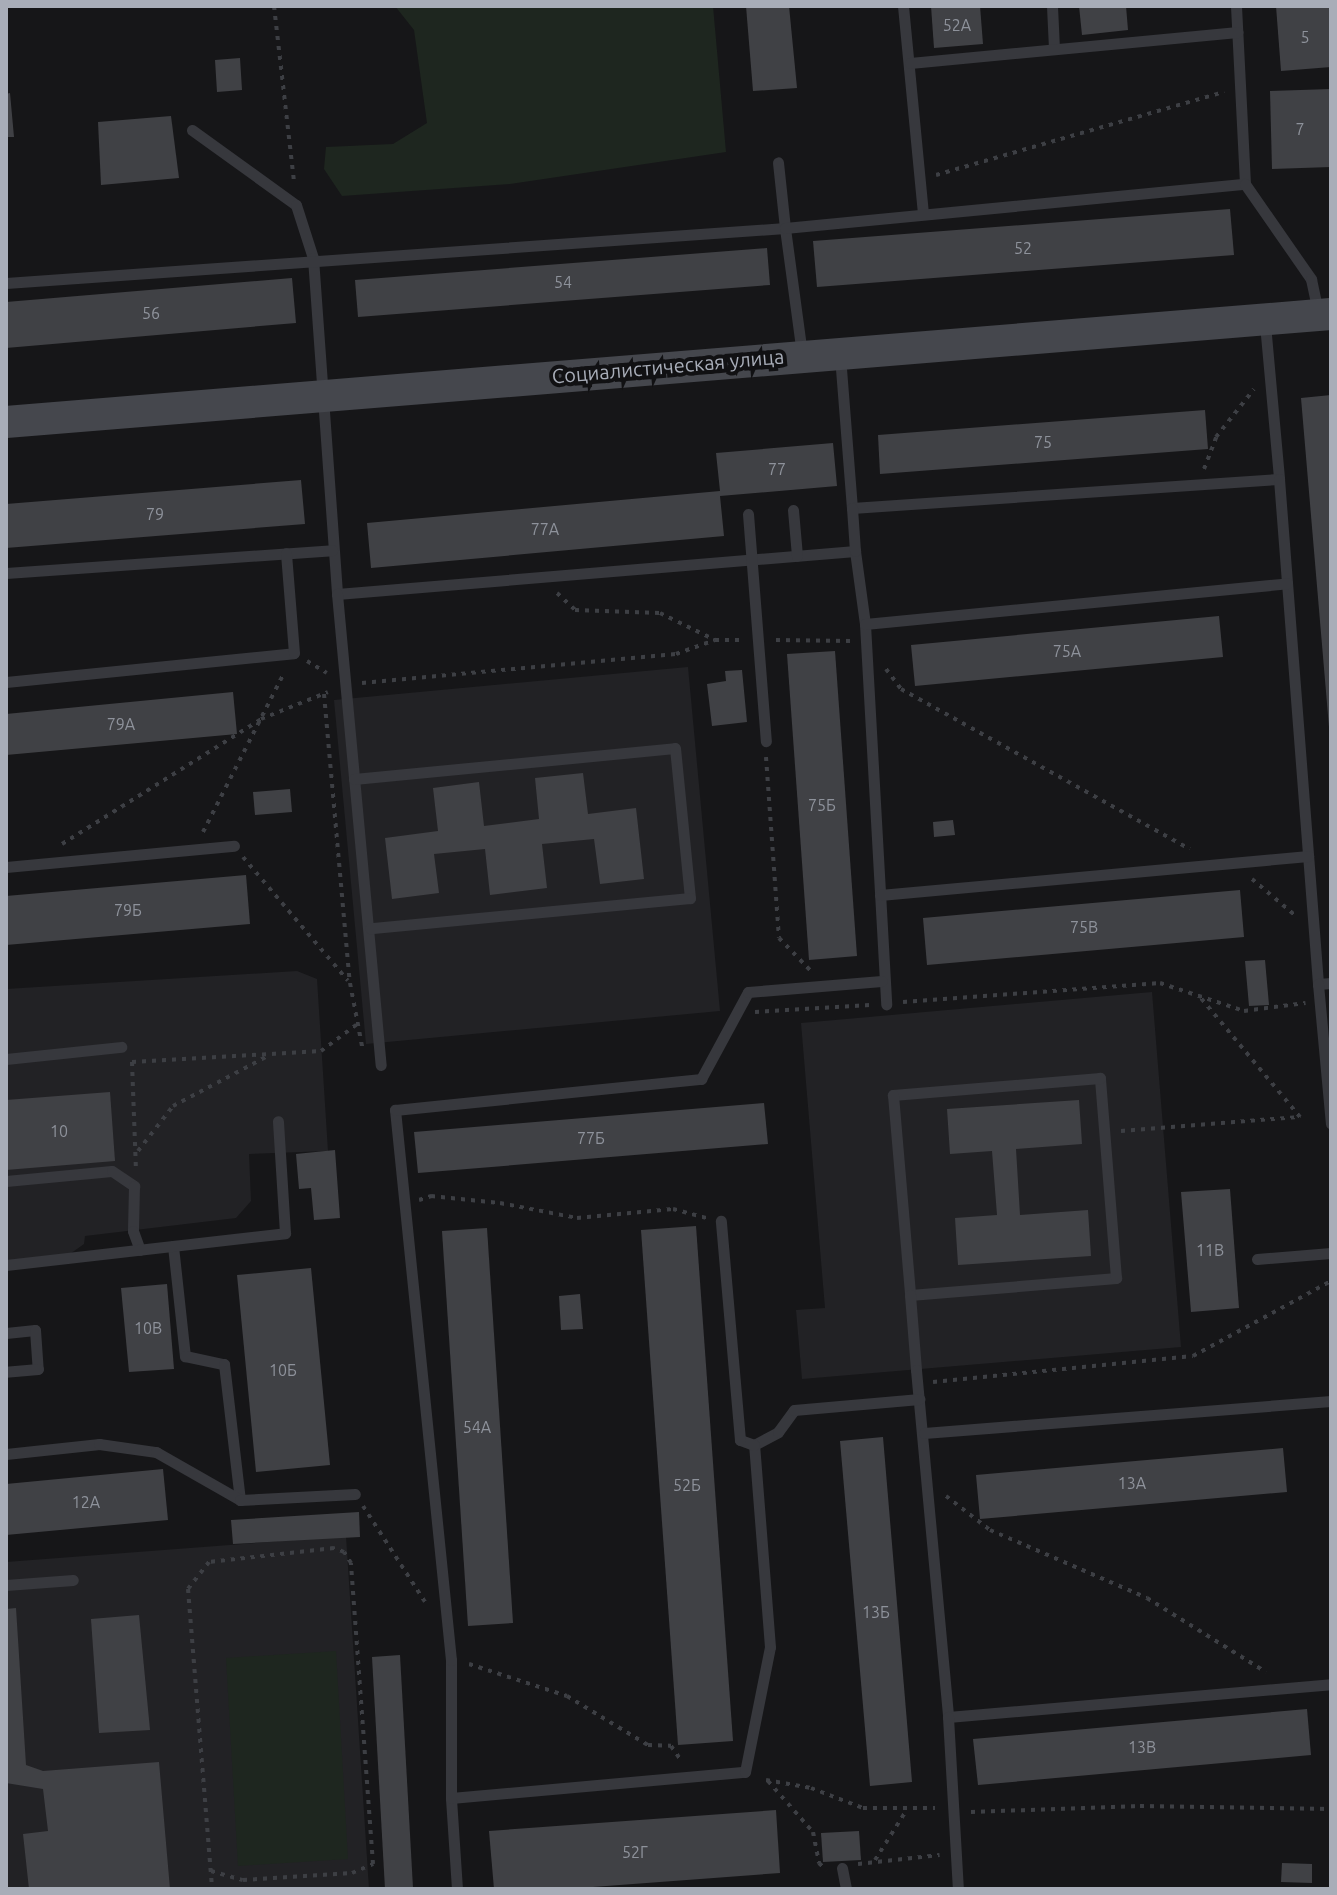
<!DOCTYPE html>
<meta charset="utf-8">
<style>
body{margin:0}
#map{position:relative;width:1337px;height:1895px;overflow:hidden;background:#161618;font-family:Ubuntu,sans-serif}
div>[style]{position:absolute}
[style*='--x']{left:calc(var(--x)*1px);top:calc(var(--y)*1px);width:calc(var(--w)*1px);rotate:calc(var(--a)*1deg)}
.built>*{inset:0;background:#222225}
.green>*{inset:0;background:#1e261f}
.building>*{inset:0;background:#404145}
.path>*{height:4px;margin-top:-2px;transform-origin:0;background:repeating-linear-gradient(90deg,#3d3f44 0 4px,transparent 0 10px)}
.service>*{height:11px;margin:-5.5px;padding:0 5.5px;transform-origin:5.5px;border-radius:5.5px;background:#37383d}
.secondary>*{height:32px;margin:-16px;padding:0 16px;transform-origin:16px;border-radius:16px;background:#45474d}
span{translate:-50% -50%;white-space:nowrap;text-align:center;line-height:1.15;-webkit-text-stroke:8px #111113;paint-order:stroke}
.number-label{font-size:16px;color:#8e929b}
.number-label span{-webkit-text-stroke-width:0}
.street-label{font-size:20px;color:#a8adb8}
.frame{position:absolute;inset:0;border:8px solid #a8adb8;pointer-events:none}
</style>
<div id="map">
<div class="built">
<div style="clip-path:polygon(688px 667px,720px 1011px,366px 1044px,334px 700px)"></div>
<div style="clip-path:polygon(297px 971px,317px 979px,328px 1151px,249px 1154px,251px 1201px,236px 1218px,85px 1236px,84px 1244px,67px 1256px,6px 1261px,6px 989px)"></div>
<div style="clip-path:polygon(1152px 992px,1181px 1347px,802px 1379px,796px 1310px,825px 1308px,801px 1023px)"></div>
<div style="clip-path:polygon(346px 1536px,369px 1889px,6px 1889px,6px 1562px)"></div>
</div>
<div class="green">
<div style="clip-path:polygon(395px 6px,713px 6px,726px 152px,510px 184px,342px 196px,324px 169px,326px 147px,393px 144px,427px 123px,414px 30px)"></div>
<div style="clip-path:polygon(336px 1651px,348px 1859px,238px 1866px,226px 1658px)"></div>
</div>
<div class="building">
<div style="clip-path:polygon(746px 6px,789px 6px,797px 88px,753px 91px)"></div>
<div style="clip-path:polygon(931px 6px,980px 6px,983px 44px,934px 48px)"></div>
<div style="clip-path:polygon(1079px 6px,1126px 6px,1128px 30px,1082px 35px)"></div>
<div style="clip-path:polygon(1276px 6px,1331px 6px,1331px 67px,1281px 71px)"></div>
<div style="clip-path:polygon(240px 58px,242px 90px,217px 92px,215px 60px)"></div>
<div style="clip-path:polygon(1331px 89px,1331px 167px,1272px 169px,1270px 91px)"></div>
<div style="clip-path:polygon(10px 93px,14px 137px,6px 137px,6px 94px)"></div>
<div style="clip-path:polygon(171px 116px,179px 178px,101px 185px,98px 122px)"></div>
<div style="clip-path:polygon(1230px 209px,1234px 255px,817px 287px,813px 241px)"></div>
<div style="clip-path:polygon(767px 248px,770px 285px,358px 317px,355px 280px)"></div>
<div style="clip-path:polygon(292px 278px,296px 323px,6px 348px,6px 302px)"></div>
<div style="clip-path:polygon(1331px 395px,1331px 727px,1329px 727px,1301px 398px)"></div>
<div style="clip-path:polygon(1205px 410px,1208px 449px,880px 474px,878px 435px)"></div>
<div style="clip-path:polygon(833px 443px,837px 486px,720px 496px,724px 536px,371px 568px,367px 523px,720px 491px,716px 453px)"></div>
<div style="clip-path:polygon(301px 480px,305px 524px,6px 548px,6px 504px)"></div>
<div style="clip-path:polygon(1219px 616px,1223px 657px,915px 686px,911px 645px)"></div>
<div style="clip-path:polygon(835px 651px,857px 956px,809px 960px,787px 654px)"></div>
<div style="clip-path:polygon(742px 670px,747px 722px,712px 726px,707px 684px,726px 681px,725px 671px)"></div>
<div style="clip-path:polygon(233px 692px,237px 734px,6px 755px,6px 714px)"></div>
<div style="clip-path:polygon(583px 773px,588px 814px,636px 808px,644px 879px,600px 884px,594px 839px,542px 844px,547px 888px,490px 895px,485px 849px,434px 854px,439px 893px,392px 899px,385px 838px,438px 831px,433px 788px,479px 782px,484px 826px,539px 819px,535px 778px)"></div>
<div style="clip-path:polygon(290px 789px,292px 812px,255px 815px,253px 792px)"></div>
<div style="clip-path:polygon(953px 820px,955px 835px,934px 837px,933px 822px)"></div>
<div style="clip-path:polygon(246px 875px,250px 924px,6px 945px,6px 896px)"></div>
<div style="clip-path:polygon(1240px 890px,1244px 937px,927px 965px,923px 918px)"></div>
<div style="clip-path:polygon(1265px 960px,1269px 1005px,1249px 1006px,1245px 961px)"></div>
<div style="clip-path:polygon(110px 1092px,115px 1161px,6px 1170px,6px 1100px)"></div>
<div style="clip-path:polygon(1079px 1100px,1082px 1144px,1016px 1149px,1020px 1215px,1088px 1210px,1091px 1256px,958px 1265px,955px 1218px,997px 1215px,992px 1151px,950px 1154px,947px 1109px)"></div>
<div style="clip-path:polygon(764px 1103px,768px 1144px,418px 1173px,414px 1132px)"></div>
<div style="clip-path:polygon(335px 1150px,340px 1218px,314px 1220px,311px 1188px,299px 1189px,296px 1154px)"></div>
<div style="clip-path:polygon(1230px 1189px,1239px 1308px,1191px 1312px,1181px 1192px)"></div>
<div style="clip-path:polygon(696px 1226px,733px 1741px,678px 1745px,641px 1230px)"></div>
<div style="clip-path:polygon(487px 1228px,513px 1623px,468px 1626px,442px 1231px)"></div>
<div style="clip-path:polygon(311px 1268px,330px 1465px,256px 1472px,237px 1275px)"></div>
<div style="clip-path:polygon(167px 1284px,174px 1369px,129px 1372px,121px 1288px)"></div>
<div style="clip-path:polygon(580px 1294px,583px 1329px,561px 1330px,559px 1296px)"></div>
<div style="clip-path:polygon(883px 1437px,912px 1782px,870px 1786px,840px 1441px)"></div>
<div style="clip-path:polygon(1283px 1448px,1287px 1492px,980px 1519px,976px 1475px)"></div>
<div style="clip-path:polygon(163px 1469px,168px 1520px,6px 1535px,6px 1484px)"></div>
<div style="clip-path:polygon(359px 1512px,360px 1537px,233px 1544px,231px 1520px)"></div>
<div style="clip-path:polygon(16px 1608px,26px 1765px,43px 1771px,159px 1762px,170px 1889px,29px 1889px,23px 1834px,48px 1831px,43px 1789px,6px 1783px,6px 1609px)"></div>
<div style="clip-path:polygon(139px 1615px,150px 1730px,99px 1733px,91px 1619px)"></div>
<div style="clip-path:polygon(400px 1655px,413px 1888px,385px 1889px,372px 1657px)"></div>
<div style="clip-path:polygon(1307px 1709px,1311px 1755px,978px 1785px,973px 1739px)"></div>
<div style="clip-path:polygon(776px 1810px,780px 1873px,566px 1889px,494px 1889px,489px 1831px)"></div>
<div style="clip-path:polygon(859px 1831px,861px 1860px,823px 1862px,821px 1833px)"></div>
<div style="clip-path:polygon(1282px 1863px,1312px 1864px,1312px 1883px,1281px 1882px)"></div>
</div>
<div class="path">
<div style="--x:274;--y:6;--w:177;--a:83.5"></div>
<div style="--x:936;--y:175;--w:300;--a:-16.1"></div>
<div style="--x:1204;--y:469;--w:34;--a:-69"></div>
<div style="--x:1216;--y:437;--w:61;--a:-51.6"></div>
<div style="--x:557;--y:593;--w:25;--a:43"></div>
<div style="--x:575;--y:610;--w:85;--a:2"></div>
<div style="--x:660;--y:613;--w:61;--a:26.1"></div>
<div style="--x:715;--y:640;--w:28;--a:0"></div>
<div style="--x:776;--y:640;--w:75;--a:0.8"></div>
<div style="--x:307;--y:661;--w:23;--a:31"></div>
<div style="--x:886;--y:669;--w:25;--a:53"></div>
<div style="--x:901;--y:689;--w:330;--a:29"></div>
<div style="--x:362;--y:683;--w:315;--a:-5.3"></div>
<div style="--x:676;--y:654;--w:41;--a:-19.7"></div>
<div style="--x:324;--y:694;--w:290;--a:84.9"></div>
<div style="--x:350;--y:983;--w:69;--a:79.2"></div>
<div style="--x:766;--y:757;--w:181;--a:85.9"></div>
<div style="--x:779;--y:938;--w:46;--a:45.9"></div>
<div style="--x:203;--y:832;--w:178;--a:-63"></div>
<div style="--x:62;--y:844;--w:235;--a:-32.1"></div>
<div style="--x:261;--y:719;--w:72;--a:-21.9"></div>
<div style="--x:243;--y:857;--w:162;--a:49.7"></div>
<div style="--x:1252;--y:879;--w:59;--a:40.2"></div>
<div style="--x:903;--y:1002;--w:258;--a:-4.2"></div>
<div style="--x:1160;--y:983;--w:89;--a:18.4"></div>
<div style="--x:1244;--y:1011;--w:62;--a:-7.5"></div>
<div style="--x:755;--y:1012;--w:115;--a:-3.5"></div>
<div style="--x:132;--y:1062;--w:189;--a:-3.3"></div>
<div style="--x:321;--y:1051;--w:44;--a:-36.6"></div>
<div style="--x:132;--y:1062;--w:107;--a:87.9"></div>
<div style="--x:1121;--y:1131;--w:180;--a:-4.5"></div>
<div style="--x:1300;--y:1117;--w:155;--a:-129.8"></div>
<div style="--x:138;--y:1151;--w:57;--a:-52.1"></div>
<div style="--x:173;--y:1106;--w:107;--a:-27.8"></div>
<div style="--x:419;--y:1200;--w:13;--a:-18"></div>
<div style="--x:431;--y:1196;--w:69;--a:5.8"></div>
<div style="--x:500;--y:1203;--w:78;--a:11"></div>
<div style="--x:577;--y:1218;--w:96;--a:-5.4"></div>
<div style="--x:673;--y:1209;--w:35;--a:15"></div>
<div style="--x:933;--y:1382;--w:261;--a:-5.7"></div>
<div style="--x:1193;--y:1356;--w:157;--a:-28.5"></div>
<div style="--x:946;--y:1496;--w:56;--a:37.7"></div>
<div style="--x:990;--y:1530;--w:171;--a:23.4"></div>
<div style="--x:1147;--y:1598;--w:140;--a:31.9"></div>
<div style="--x:363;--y:1506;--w:114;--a:57.1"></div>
<div style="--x:469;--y:1664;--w:103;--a:18.1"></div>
<div style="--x:567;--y:1696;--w:95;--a:31.2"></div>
<div style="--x:648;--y:1745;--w:23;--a:2"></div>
<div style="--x:671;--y:1746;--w:16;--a:55"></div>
<div style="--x:766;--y:1780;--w:46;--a:10.1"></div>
<div style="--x:811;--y:1788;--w:56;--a:21"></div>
<div style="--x:863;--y:1808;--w:72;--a:0"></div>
<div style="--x:768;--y:1781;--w:68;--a:48.6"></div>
<div style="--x:813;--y:1832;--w:32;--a:79"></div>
<div style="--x:819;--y:1863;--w:10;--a:45"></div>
<div style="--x:971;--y:1812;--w:169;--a:-2"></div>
<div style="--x:1140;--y:1806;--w:191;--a:0.9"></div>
<div style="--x:875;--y:1860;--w:58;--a:-57.7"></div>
<div style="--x:858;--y:1864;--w:82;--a:-6.3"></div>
<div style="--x:211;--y:1871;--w:33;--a:16"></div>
<div style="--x:243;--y:1880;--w:109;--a:-3.7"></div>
<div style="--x:352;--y:1873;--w:23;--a:-23"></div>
<div style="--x:373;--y:1864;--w:302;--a:-94.2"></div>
<div style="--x:351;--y:1563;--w:13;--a:-122"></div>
<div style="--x:344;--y:1552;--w:11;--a:-158"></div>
<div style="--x:334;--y:1548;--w:126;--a:173.6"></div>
<div style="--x:209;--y:1562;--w:34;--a:128"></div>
<div style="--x:188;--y:1589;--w:301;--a:85.4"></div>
</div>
<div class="service">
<div style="--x:903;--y:6;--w:208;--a:84.5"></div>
<div style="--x:1052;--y:6;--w:43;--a:87.3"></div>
<div style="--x:1236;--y:6;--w:178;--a:87.1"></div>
<div style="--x:910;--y:63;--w:329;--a:-5.4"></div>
<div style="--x:192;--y:130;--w:128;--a:35.8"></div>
<div style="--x:296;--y:205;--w:56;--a:72.2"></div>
<div style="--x:313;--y:258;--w:337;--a:85.9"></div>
<div style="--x:337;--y:594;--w:520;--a:-4.75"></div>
<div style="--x:855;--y:551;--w:74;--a:82.2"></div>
<div style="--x:865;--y:624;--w:381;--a:86.8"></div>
<div style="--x:6;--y:283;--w:781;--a:-4.04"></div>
<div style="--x:785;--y:228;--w:66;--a:-96.1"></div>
<div style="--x:1265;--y:324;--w:156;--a:84.8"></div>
<div style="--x:802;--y:354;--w:127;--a:-97.7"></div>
<div style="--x:785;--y:228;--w:462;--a:-5.5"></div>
<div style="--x:1245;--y:184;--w:116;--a:55.2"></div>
<div style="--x:1311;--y:279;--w:33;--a:78"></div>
<div style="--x:840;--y:356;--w:152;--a:85.5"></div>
<div style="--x:852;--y:508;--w:428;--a:-3.9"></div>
<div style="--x:1279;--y:479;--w:507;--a:85.58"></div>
<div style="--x:1318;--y:984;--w:13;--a:-4"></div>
<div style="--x:852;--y:508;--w:43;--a:86"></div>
<div style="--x:793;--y:510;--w:46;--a:85"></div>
<div style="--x:748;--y:514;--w:228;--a:85.5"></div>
<div style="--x:6;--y:573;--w:327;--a:-4"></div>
<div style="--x:337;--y:594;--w:473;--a:84.7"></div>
<div style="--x:865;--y:624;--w:424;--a:-5.5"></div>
<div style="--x:6;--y:682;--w:289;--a:-5.7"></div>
<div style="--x:294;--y:653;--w:100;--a:-94.6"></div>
<div style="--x:354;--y:779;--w:322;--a:-5.5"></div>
<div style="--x:675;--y:748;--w:151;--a:84.3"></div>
<div style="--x:690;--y:898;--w:321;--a:174.6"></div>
<div style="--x:6;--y:867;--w:229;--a:-5.3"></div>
<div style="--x:880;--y:895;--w:430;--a:-5.2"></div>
<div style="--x:1318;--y:984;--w:140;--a:84.7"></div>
<div style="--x:6;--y:1059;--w:116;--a:-6"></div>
<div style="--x:6;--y:1181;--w:106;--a:-5.4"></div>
<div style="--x:112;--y:1171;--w:27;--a:34"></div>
<div style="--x:134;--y:1186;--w:45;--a:91.3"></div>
<div style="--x:133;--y:1231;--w:20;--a:70"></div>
<div style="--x:173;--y:1246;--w:111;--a:83.8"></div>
<div style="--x:185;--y:1356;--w:40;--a:12"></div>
<div style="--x:224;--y:1364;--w:137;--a:83.3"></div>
<div style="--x:1257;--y:1259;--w:74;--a:-4.6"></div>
<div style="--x:6;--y:1265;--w:281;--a:-6.5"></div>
<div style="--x:285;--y:1233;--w:112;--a:-93.6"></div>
<div style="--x:910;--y:1295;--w:207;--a:-4.7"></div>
<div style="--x:1116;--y:1278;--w:201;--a:-94.6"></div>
<div style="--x:1100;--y:1078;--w:208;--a:175.3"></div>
<div style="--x:893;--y:1095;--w:201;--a:85.1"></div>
<div style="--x:910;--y:1295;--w:75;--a:85.4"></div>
<div style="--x:916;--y:1370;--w:348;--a:84.7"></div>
<div style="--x:948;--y:1717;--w:384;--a:-4.9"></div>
<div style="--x:6;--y:1333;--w:29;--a:-6"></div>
<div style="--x:35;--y:1330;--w:39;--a:86"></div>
<div style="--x:38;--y:1369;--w:32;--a:175"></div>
<div style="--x:924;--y:1433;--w:408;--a:-4.5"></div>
<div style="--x:754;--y:1445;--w:27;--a:-28"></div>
<div style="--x:778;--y:1432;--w:27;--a:-54"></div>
<div style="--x:794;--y:1410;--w:126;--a:-5"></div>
<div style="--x:6;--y:1454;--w:94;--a:-6.1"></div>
<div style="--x:99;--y:1444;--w:58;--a:8"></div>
<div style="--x:156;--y:1452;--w:97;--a:29.7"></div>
<div style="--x:240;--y:1500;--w:115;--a:-3"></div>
<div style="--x:6;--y:1585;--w:67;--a:-4.3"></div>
<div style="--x:948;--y:1717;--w:172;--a:86.7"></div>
<div style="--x:451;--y:1798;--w:295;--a:-5.1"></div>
<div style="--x:745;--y:1772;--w:127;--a:-78.7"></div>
<div style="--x:770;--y:1647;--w:203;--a:-94.5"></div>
<div style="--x:754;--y:1445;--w:15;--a:-160"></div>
<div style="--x:740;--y:1440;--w:220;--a:-95"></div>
<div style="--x:842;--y:1868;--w:21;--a:79"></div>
<div style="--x:457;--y:1889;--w:91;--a:-93.8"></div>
<div style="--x:451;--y:1798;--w:138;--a:-90"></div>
<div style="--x:451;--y:1660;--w:553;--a:-95.81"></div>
<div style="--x:395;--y:1110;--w:308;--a:-5.8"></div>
<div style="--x:701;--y:1079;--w:99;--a:-61.6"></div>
<div style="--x:748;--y:992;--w:134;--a:-4.7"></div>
</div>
<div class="secondary">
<div style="--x:6;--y:422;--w:1329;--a:-4.66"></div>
</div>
<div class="number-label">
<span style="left:957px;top:25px">52А</span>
<span style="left:1305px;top:37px">5</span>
<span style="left:1300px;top:129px">7</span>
<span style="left:1023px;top:248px">52</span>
<span style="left:563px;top:282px">54</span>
<span style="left:151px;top:313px">56</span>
<span style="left:1043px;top:442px">75</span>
<span style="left:777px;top:469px">77</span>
<span style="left:155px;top:514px">79</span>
<span style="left:545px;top:529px">77А</span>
<span style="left:1067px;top:651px">75А</span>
<span style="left:121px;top:724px">79А</span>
<span style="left:822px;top:805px">75Б</span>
<span style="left:128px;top:910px">79Б</span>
<span style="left:1084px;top:927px">75В</span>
<span style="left:59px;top:1131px">10</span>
<span style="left:591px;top:1138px">77Б</span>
<span style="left:1210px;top:1250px">11В</span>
<span style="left:148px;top:1328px">10В</span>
<span style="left:283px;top:1370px">10Б</span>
<span style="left:477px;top:1427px">54А</span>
<span style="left:1132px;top:1483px">13А</span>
<span style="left:687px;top:1485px">52Б</span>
<span style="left:86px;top:1502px">12А</span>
<span style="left:876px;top:1612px">13Б</span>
<span style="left:1142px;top:1747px">13В</span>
<span style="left:635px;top:1852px">52Г</span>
</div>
<div class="street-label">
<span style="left:668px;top:366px;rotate:-5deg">Социалистическая улица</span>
</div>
<div class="frame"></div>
</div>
